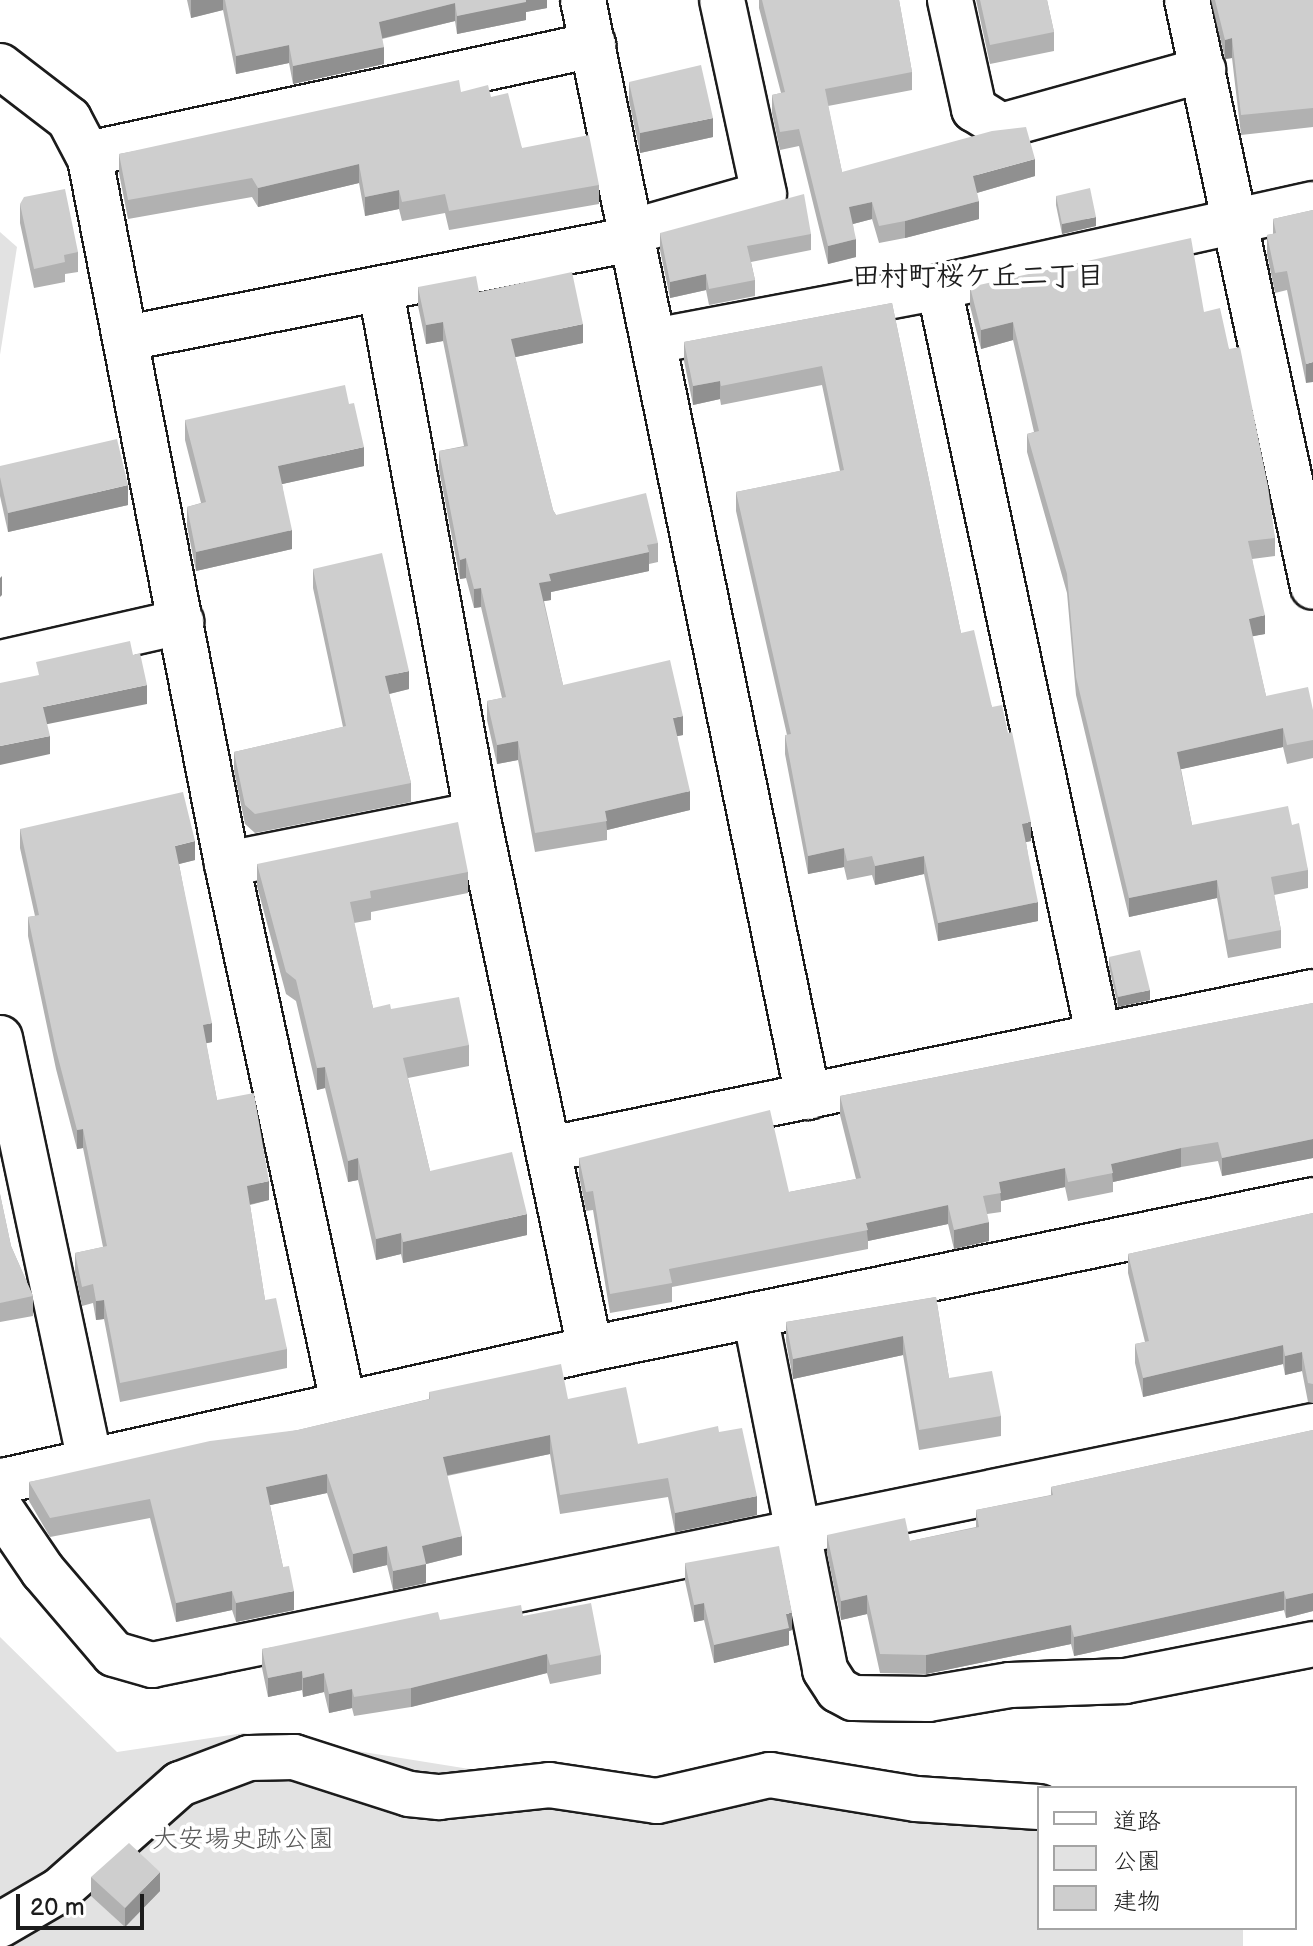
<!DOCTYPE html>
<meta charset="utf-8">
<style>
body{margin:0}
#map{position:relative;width:1313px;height:1946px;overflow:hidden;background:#fff;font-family:"Balsamiq Sans","Klee One",sans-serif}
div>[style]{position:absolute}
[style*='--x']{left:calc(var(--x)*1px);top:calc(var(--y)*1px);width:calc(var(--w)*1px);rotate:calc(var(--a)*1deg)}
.green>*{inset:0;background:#e2e2e2}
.roads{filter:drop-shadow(2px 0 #1c1c1c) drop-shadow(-2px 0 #1c1c1c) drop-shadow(0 2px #1c1c1c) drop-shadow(0 -2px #1c1c1c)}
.minor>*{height:44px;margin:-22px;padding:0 22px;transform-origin:22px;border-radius:22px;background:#fff}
.wall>*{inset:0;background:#b1b1b1}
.shaded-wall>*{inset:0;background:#909090}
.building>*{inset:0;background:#cecece}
span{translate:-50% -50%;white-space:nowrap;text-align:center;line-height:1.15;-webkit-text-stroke:8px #fff;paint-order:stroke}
.park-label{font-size:26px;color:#575757}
.neighbourhood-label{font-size:28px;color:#1c1c1c;font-weight:700}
.legend{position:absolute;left:1037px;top:1786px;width:260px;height:144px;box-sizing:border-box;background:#fff;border:2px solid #a4a4a4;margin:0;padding:10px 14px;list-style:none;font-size:24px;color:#1c1c1c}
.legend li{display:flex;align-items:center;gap:16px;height:40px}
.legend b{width:40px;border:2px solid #a4a4a4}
.scale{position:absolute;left:16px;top:1894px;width:128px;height:36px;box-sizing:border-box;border:4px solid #1c1c1c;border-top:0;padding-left:10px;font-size:24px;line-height:28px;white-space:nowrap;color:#1c1c1c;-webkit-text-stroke:6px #fff;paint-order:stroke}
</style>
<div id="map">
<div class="green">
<div style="clip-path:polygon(0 232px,17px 247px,0 355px)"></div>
<div style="clip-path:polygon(0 1637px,117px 1752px,244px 1733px,513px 1776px,752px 1776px,1039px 1805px,1039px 1928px,1243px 1928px,1243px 1946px,0 1946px)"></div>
</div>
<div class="roads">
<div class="minor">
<div style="--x:583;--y:0;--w:1120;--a:78.41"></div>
<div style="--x:950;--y:0;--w:112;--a:77.6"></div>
<div style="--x:974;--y:109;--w:32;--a:32"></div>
<div style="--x:1001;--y:126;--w:210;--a:-15.5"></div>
<div style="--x:1187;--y:0;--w:600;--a:77.89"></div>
<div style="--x:0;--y:66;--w:87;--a:37.5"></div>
<div style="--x:69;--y:119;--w:45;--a:62.3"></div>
<div style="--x:90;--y:159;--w:718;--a:79"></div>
<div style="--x:227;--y:864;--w:555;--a:77.84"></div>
<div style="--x:88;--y:154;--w:517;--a:-12.18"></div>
<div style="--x:631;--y:232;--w:138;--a:-15.9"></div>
<div style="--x:764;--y:194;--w:198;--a:-102.2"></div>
<div style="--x:939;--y:287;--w:768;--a:77.97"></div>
<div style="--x:381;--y:291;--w:532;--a:79.6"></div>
<div style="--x:477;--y:814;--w:547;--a:78.07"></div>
<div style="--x:127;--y:338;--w:515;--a:-11.09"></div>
<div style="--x:654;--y:341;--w:290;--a:-10.7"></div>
<div style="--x:939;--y:287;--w:383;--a:-12.5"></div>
<div style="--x:0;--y:663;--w:186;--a:-12.8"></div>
<div style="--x:227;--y:864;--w:255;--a:-11.3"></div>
<div style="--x:0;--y:1038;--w:434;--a:78"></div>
<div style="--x:550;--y:1149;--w:779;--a:-11.63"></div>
<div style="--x:755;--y:1315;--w:362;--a:78.8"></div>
<div style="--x:825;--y:1670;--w:24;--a:57"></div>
<div style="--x:838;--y:1690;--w:17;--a:28"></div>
<div style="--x:853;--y:1698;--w:75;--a:0.8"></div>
<div style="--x:928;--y:1699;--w:83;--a:-9.7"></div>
<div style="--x:1010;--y:1685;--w:115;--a:-2"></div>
<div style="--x:1125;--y:1681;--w:192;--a:-11.1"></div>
<div style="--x:0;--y:1489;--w:9;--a:-69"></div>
<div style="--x:3;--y:1481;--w:602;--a:-12.67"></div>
<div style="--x:590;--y:1349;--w:738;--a:-11.64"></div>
<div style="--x:0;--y:1508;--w:76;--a:55.7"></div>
<div style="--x:43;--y:1571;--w:109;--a:49.5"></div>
<div style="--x:114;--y:1654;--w:40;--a:16"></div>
<div style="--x:152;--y:1665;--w:1185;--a:-11.63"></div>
<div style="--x:0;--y:1925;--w:69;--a:-30.3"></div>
<div style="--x:60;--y:1890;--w:160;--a:-41.5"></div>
<div style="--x:180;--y:1784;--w:74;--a:-20.6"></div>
<div style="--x:249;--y:1758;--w:45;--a:-1.3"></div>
<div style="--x:294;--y:1757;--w:121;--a:17.8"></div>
<div style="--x:409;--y:1794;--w:30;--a:6"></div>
<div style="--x:439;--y:1797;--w:111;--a:-6.2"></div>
<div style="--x:549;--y:1785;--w:109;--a:8.4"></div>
<div style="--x:657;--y:1801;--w:116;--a:-13"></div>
<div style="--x:770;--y:1775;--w:148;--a:9.3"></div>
<div style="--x:916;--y:1799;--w:123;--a:3.7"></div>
</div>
</div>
<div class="wall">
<div style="clip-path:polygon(187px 0,547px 0,547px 8px,526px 12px,526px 20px,457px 34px,455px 21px,382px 39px,384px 64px,293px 84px,289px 63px,236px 74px,223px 10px,191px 18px)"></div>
<div style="clip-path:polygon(759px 0,899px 0,912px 72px,912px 90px,828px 106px,842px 172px,1035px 176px,977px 193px,979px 219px,905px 238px,879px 243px,872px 219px,853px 224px,856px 257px,828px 264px,799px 146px,780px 150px,772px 113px,772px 95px,781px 93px,759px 8px)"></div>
<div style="clip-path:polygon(976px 0,1047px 0,1054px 32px,1054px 51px,990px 64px)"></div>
<div style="clip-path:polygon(1211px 0,1313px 0,1313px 127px,1241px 135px,1232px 58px,1225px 59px)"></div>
<div style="clip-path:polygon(629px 82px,713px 137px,640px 153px,629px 101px)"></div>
<div style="clip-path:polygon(461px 92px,491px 97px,522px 148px,599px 185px,599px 204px,449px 230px,445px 213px,402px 221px,399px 209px,365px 216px,359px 183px,258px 207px,252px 197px,128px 219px,119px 173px,119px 154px)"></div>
<div style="clip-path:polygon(1056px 196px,1096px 226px,1062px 234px,1056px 205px)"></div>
<div style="clip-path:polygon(20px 204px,78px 252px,78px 272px,65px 274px,65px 282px,34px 288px,20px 223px)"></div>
<div style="clip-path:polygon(1313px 210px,1306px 383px,1287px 290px,1275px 293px,1267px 254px,1267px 235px,1273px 234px,1273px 219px)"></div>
<div style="clip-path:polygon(660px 233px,811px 234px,811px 250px,751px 262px,755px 280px,755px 296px,709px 305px,706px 290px,670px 298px,660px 250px)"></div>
<div style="clip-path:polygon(418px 287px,479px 292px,583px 343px,515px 357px,553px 510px,556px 515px,658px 543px,658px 562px,649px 564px,649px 571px,551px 592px,551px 600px,544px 601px,563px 685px,683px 735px,677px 736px,690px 810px,607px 830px,607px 840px,535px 852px,518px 760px,497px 764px,487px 720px,487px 701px,502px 698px,481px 607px,474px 608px,466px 578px,460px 579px,439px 470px,439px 451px,464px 446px,443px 341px,426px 344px,418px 306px)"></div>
<div style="clip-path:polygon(970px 287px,1204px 312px,1229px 349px,1275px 538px,1275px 556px,1252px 559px,1265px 634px,1252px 636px,1266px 696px,1313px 710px,1313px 758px,1287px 764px,1283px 747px,1181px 769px,1192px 825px,1292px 825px,1308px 870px,1308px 888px,1274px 895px,1281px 930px,1281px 948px,1228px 958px,1217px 898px,1129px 917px,1076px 695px,1067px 593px,1027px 452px,1027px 434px,1034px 432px,1013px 340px,981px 349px,970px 306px)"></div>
<div style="clip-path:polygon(892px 303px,961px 633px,992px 707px,1031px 841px,1026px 842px,1038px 921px,938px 941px,924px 874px,875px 885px,872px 875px,847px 880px,844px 867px,808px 874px,785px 754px,785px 735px,787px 735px,736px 511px,736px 492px,840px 471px,822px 385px,721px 405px,720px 399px,693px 405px,684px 361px,684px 342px)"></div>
<div style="clip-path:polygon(185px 420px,364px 466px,282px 484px,292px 549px,196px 571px,187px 526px,187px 507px,201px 503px,185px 440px)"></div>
<div style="clip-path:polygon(0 466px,128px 505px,8px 532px,0 496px)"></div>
<div style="clip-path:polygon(313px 569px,409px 689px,389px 694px,411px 783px,411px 802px,255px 833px,245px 824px,234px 771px,234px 752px,343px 727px,313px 588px)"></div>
<div style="clip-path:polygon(20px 829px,195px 860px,179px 864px,212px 1042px,206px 1043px,217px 1100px,269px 1200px,250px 1205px,265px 1300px,287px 1349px,287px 1368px,120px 1402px,104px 1319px,96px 1320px,93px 1303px,82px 1306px,75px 1272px,75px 1253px,103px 1247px,83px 1148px,77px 1149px,56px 1069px,28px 936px,28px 917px,35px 916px,20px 848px)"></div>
<div style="clip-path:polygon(257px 864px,468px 872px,468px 893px,371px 912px,371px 920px,354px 923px,373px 1008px,391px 1009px,469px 1045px,469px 1066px,408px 1078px,430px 1171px,527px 1235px,403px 1263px,401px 1254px,376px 1260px,358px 1180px,348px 1182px,325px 1088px,317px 1090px,296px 1001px,286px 994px,257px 886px)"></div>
<div style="clip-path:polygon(1109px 957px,1150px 1000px,1118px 1007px,1109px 967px)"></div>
<div style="clip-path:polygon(1313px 1003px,1313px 1158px,1222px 1176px,1218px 1161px,1181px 1167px,1113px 1182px,1113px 1192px,1068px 1201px,1065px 1187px,1001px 1201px,1001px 1212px,987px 1214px,989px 1241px,954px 1249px,948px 1224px,868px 1241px,868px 1249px,672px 1287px,672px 1302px,610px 1313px,593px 1210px,586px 1211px,579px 1176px,579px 1158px,789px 1192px,856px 1179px,840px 1115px,840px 1096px)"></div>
<div style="clip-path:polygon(0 1194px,11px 1246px,33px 1296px,33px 1316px,0 1322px)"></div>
<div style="clip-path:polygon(1313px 1213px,1313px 1403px,1308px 1402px,1302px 1371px,1285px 1375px,1283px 1364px,1143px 1397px,1135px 1363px,1135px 1344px,1145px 1342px,1128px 1273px,1128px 1254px)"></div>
<div style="clip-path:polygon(936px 1297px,949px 1378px,1001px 1416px,1001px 1436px,919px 1450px,903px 1355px,793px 1379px,786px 1341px,786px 1322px)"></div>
<div style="clip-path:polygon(429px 1392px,568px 1399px,638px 1444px,719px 1432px,757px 1515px,675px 1532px,668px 1497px,560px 1514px,550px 1454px,447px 1476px,462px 1555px,426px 1564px,426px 1583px,393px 1590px,387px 1565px,353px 1573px,327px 1493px,270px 1505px,283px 1567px,294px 1610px,236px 1622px,232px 1610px,176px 1622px,150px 1518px,50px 1537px,29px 1501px,29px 1482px,298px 1430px,429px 1399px)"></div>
<div style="clip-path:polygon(1313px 1430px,1313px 1611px,1286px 1618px,1284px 1610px,1074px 1656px,1071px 1644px,926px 1674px,880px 1673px,867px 1614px,841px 1620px,827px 1553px,827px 1535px,910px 1541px,976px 1527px,976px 1510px,1051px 1495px,1051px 1487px)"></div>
<div style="clip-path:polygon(685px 1563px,792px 1630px,789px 1631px,789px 1645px,714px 1663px,704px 1620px,694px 1622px,685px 1581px)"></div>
<div style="clip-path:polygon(523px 1616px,601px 1655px,601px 1674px,550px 1684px,547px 1673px,411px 1707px,354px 1716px,352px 1708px,329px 1713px,324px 1692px,303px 1697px,302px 1690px,268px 1697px,262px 1668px,262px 1649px,440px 1620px)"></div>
<div style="clip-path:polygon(91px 1877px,160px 1891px,125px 1927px,91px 1896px)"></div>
</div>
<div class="shaded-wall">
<div style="clip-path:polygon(191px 0,223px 0,223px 10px,191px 18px)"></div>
<div style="clip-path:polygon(525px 0,547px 0,547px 8px,526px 12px,526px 20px,457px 34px,457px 16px)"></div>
<div style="clip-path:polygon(455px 3px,455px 21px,379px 39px,379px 22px)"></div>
<div style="clip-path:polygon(1232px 38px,1232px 58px,1225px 59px,1225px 40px)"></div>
<div style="clip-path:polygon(289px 45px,289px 63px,236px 74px,236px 56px)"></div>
<div style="clip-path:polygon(384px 47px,384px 64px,293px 84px,293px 66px)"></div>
<div style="clip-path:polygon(713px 118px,713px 137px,640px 153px,640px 133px)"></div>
<div style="clip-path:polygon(1035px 159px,1035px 176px,973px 194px,973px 176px)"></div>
<div style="clip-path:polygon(359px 164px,359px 183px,258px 207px,258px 188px)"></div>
<div style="clip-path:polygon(399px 190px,399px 209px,365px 216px,365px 197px)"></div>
<div style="clip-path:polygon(979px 201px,979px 219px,905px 238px,905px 221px)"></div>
<div style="clip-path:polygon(872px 202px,872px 219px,849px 225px,849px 207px)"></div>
<div style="clip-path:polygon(1096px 217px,1096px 226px,1062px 234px,1062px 224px)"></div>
<div style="clip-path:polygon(856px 239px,856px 257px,828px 264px,828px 246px)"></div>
<div style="clip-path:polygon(706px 274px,706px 290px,670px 298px,670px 282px)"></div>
<div style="clip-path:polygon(443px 322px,443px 341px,426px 344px,426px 325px)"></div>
<div style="clip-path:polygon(1013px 322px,1013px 340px,981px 349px,981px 330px)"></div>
<div style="clip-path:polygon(583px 324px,583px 343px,511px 358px,511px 339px)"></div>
<div style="clip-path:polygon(1313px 362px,1313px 382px,1306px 383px,1306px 364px)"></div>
<div style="clip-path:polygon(720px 381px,720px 399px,693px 405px,693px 386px)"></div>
<div style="clip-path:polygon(364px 447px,364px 466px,278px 485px,278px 466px)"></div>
<div style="clip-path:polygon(128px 485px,128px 505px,8px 532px,8px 513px)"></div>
<div style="clip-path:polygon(292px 530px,292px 549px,196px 571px,196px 552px)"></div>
<div style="clip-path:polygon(649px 552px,649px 571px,551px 592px,551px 600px,539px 602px,539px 583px,549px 574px)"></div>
<div style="clip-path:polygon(466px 558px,466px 578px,460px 579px,460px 560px)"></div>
<div style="clip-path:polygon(2px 576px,2px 595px,0 597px,0 578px)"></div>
<div style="clip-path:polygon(481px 588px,481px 607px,474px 608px,474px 589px)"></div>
<div style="clip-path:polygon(1265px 615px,1265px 634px,1249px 637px,1249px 619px)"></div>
<div style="clip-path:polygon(409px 671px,409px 689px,385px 695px,385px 676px)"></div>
<div style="clip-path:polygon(147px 685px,147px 704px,43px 725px,43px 707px)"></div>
<div style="clip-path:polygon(683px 716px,683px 735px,673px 737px,673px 718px)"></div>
<div style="clip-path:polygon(1283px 728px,1283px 747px,1177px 770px,1177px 752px)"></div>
<div style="clip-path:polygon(50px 736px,50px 754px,0 765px,0 746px)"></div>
<div style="clip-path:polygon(518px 741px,518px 760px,497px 764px,497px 745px)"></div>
<div style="clip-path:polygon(690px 791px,690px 810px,607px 830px,605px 811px)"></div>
<div style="clip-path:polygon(1031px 822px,1031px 841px,1022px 843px,1022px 824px)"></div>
<div style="clip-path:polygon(195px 841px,195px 860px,175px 865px,175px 846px)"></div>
<div style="clip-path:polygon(844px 848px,844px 867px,808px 874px,808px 856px)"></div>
<div style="clip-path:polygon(924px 856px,924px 874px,875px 885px,875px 866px)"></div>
<div style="clip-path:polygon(1217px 880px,1217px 898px,1129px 917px,1129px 898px)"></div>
<div style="clip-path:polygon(1038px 902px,1038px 921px,938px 941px,938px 923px)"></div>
<div style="clip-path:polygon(1150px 990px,1150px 1000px,1118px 1007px,1118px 997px)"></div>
<div style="clip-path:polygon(212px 1023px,212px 1042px,203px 1044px,203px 1025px)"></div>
<div style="clip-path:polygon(325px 1067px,325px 1088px,317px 1090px,317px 1068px)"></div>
<div style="clip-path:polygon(83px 1129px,83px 1148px,77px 1149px,77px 1130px)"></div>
<div style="clip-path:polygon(1313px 1139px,1313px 1158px,1222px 1176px,1222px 1158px)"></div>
<div style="clip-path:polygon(1181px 1148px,1181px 1167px,1113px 1182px,1111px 1164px)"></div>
<div style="clip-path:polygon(358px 1158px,358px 1180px,348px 1182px,348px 1161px)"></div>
<div style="clip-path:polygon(1065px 1168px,1065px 1187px,1001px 1201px,999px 1182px)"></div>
<div style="clip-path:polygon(269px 1181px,269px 1200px,247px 1205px,247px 1186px)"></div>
<div style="clip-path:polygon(948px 1205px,948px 1224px,868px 1241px,866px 1223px)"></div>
<div style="clip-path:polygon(527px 1214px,527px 1235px,403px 1263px,403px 1242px)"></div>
<div style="clip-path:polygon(989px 1222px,989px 1241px,954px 1249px,954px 1230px)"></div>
<div style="clip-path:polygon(401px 1233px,401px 1254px,376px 1260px,376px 1239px)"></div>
<div style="clip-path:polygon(104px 1300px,104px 1319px,96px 1320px,96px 1301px)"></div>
<div style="clip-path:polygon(903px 1336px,903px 1355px,793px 1379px,793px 1359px)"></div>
<div style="clip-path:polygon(1283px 1345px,1283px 1364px,1143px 1397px,1143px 1378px)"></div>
<div style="clip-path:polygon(1302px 1352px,1302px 1371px,1285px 1375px,1285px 1356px)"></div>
<div style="clip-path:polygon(550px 1435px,550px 1454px,443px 1476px,443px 1457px)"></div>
<div style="clip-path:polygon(327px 1474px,327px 1493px,266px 1506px,266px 1487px)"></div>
<div style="clip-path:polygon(757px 1496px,757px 1515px,675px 1532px,675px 1513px)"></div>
<div style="clip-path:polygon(462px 1536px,462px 1555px,422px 1565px,422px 1546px)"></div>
<div style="clip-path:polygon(387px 1546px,387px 1565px,353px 1573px,353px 1554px)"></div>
<div style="clip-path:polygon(426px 1564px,426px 1583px,393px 1590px,393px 1571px)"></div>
<div style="clip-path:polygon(232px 1591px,232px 1610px,176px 1622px,176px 1603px)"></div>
<div style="clip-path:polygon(294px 1591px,294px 1610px,236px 1622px,236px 1603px)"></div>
<div style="clip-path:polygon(1284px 1591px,1284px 1610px,1074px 1656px,1074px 1637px)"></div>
<div style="clip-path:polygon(1313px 1593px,1313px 1611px,1286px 1618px,1286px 1599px)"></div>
<div style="clip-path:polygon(867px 1595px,867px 1614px,841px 1620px,841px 1601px)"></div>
<div style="clip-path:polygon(704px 1603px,704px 1620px,694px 1622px,694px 1605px)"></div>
<div style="clip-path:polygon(792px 1613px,792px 1630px,789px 1631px,789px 1645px,714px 1663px,714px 1645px,786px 1614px)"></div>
<div style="clip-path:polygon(1071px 1625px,1071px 1644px,926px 1674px,926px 1655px)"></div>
<div style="clip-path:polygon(547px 1654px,547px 1673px,411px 1707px,411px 1688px)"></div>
<div style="clip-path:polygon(302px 1671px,302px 1690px,268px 1697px,268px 1678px)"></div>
<div style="clip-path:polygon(324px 1673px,324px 1692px,303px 1697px,303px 1678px)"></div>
<div style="clip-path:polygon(352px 1689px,352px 1708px,329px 1713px,329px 1694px)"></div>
<div style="clip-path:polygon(160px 1872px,160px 1891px,125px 1927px,125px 1908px)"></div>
</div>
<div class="building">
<div style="clip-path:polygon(225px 0,526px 0,526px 2px,457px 16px,455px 3px,379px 22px,384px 47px,293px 66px,289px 45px,236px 56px)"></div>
<div style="clip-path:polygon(762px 0,899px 0,912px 72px,825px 89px,842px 172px,992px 131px,1026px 127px,1035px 159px,973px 176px,979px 201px,905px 221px,879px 226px,872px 202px,849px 207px,856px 239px,828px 246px,799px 129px,780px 132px,772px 95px,785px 92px)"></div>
<div style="clip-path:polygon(980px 0,1047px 0,1054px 32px,990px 45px)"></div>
<div style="clip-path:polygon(1215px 0,1313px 0,1313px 108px,1241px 115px,1232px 38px,1225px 40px)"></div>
<div style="clip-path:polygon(701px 65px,713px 118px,640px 133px,629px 82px)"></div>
<div style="clip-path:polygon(459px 80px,461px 92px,488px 85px,491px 97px,508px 93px,522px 148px,589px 135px,599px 185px,449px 211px,445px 194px,402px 202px,399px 190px,365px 197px,359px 164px,258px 188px,252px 178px,128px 200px,119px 154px)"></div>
<div style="clip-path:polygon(1090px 188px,1096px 217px,1062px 224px,1056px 196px)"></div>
<div style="clip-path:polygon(65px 189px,78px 252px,64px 255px,65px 262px,34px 269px,20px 204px,24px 197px)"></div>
<div style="clip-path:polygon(804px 194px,811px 234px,747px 246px,755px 280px,709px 289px,706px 274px,670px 282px,660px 233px)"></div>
<div style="clip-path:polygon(1313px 210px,1313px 362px,1306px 364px,1287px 271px,1275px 273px,1267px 235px,1276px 233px,1273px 219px)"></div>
<div style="clip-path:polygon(1191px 238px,1204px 312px,1220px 308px,1229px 349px,1240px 347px,1268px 486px,1275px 538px,1248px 541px,1265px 615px,1249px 619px,1266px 696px,1308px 687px,1313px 710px,1313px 740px,1287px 745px,1283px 728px,1177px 752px,1192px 825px,1288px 806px,1292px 825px,1299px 823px,1308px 870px,1271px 877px,1281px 930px,1228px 940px,1217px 880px,1129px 898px,1076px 677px,1067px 574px,1027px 434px,1039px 431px,1013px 322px,981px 330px,970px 287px)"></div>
<div style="clip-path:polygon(572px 272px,583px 324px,511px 339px,553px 510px,556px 515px,646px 493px,658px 543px,647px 545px,649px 552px,549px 574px,551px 581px,539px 583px,563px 685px,670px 660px,683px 716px,673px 718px,690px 791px,605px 811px,607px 821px,535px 833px,518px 741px,497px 745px,487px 701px,506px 697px,481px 588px,474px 589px,466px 558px,460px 560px,439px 451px,468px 446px,443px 322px,426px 325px,418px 287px,476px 276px,479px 292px)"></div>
<div style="clip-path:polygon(892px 303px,961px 633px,974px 630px,992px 707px,1002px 705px,1008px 733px,1012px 732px,1031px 822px,1022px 824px,1038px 902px,938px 923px,924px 856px,875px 866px,872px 856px,847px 861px,844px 848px,808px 856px,785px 735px,791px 734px,736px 492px,844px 470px,822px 366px,721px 386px,720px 381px,693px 386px,684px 342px)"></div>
<div style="clip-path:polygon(345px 385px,349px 404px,354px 403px,364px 447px,278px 466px,292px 530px,196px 552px,187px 507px,206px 502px,185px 420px)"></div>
<div style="clip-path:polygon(117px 439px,128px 485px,8px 513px,0 477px,0 466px)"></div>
<div style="clip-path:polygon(382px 553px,409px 671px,385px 676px,411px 783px,255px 814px,245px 805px,234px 752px,346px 726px,313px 569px)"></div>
<div style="clip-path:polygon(130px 641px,133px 655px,140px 653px,147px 685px,43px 707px,50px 736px,0 746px,0 683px,39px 675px,36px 662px)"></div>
<div style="clip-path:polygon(183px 792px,195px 841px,175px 846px,212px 1023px,203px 1025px,217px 1100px,254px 1093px,269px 1181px,247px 1186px,265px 1300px,276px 1298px,287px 1349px,120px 1383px,104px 1300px,96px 1301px,93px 1284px,82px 1287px,75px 1253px,107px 1246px,83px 1129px,77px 1130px,56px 1050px,28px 917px,39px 915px,20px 829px)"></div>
<div style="clip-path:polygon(458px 822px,468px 872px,370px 891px,371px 898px,350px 902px,373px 1008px,390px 1004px,391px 1009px,459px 997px,469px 1045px,403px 1058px,430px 1171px,512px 1152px,527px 1214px,403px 1242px,401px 1233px,376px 1239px,358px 1158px,348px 1161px,325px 1067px,317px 1068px,296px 980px,286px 972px,257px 864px)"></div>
<div style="clip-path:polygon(1140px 950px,1150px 990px,1118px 997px,1109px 957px)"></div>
<div style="clip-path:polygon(1313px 1003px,1313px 1139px,1222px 1158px,1218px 1142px,1181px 1148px,1111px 1164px,1113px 1173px,1068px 1182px,1065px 1168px,999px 1182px,1001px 1193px,983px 1196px,989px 1222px,954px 1230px,948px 1205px,866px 1223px,868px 1230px,669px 1269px,672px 1283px,610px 1294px,593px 1191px,586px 1192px,579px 1158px,770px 1110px,789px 1192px,861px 1178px,840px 1096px)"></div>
<div style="clip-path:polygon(0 1194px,11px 1246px,33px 1296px,0 1303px)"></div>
<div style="clip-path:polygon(1313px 1213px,1313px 1384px,1308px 1383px,1302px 1352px,1285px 1356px,1283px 1345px,1143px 1378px,1135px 1344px,1149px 1341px,1128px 1254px)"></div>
<div style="clip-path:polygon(936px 1297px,949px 1378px,992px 1371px,1001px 1416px,919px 1430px,903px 1336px,793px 1359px,786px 1322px)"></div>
<div style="clip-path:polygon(561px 1364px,568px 1399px,626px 1387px,638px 1444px,718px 1426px,719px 1432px,742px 1428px,757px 1496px,675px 1513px,668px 1478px,560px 1495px,550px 1435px,443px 1457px,462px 1536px,422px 1546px,426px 1564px,393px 1571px,387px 1546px,353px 1554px,327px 1474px,266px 1487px,283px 1567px,289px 1566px,294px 1591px,236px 1603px,232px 1591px,176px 1603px,150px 1499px,50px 1518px,29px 1482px,210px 1441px,298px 1430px,430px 1399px,429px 1392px)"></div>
<div style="clip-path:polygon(1313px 1430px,1313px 1593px,1286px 1599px,1284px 1591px,1074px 1637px,1071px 1625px,926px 1655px,880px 1654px,867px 1595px,841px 1601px,827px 1535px,905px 1518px,910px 1541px,979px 1527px,976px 1510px,1053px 1495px,1051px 1487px)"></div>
<div style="clip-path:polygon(779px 1546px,792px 1613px,786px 1614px,789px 1628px,714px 1645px,704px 1603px,694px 1605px,685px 1563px)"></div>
<div style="clip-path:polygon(591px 1603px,601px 1655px,550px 1665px,547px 1654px,411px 1688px,354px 1697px,352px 1689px,329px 1694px,324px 1673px,303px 1678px,302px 1671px,268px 1678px,262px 1649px,438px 1612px,440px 1620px,521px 1605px,523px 1616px)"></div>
<div style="clip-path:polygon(129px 1843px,160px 1872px,125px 1908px,91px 1877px)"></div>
</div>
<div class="park-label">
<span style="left:243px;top:1840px">大安場史跡公園</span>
</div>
<div class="neighbourhood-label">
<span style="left:978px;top:277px">田村町桜ケ丘二丁目</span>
</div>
<ul class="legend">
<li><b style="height:10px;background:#fff"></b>道路</li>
<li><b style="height:22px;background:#e2e2e2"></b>公園</li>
<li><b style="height:22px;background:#cecece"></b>建物</li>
</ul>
<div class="scale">20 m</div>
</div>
